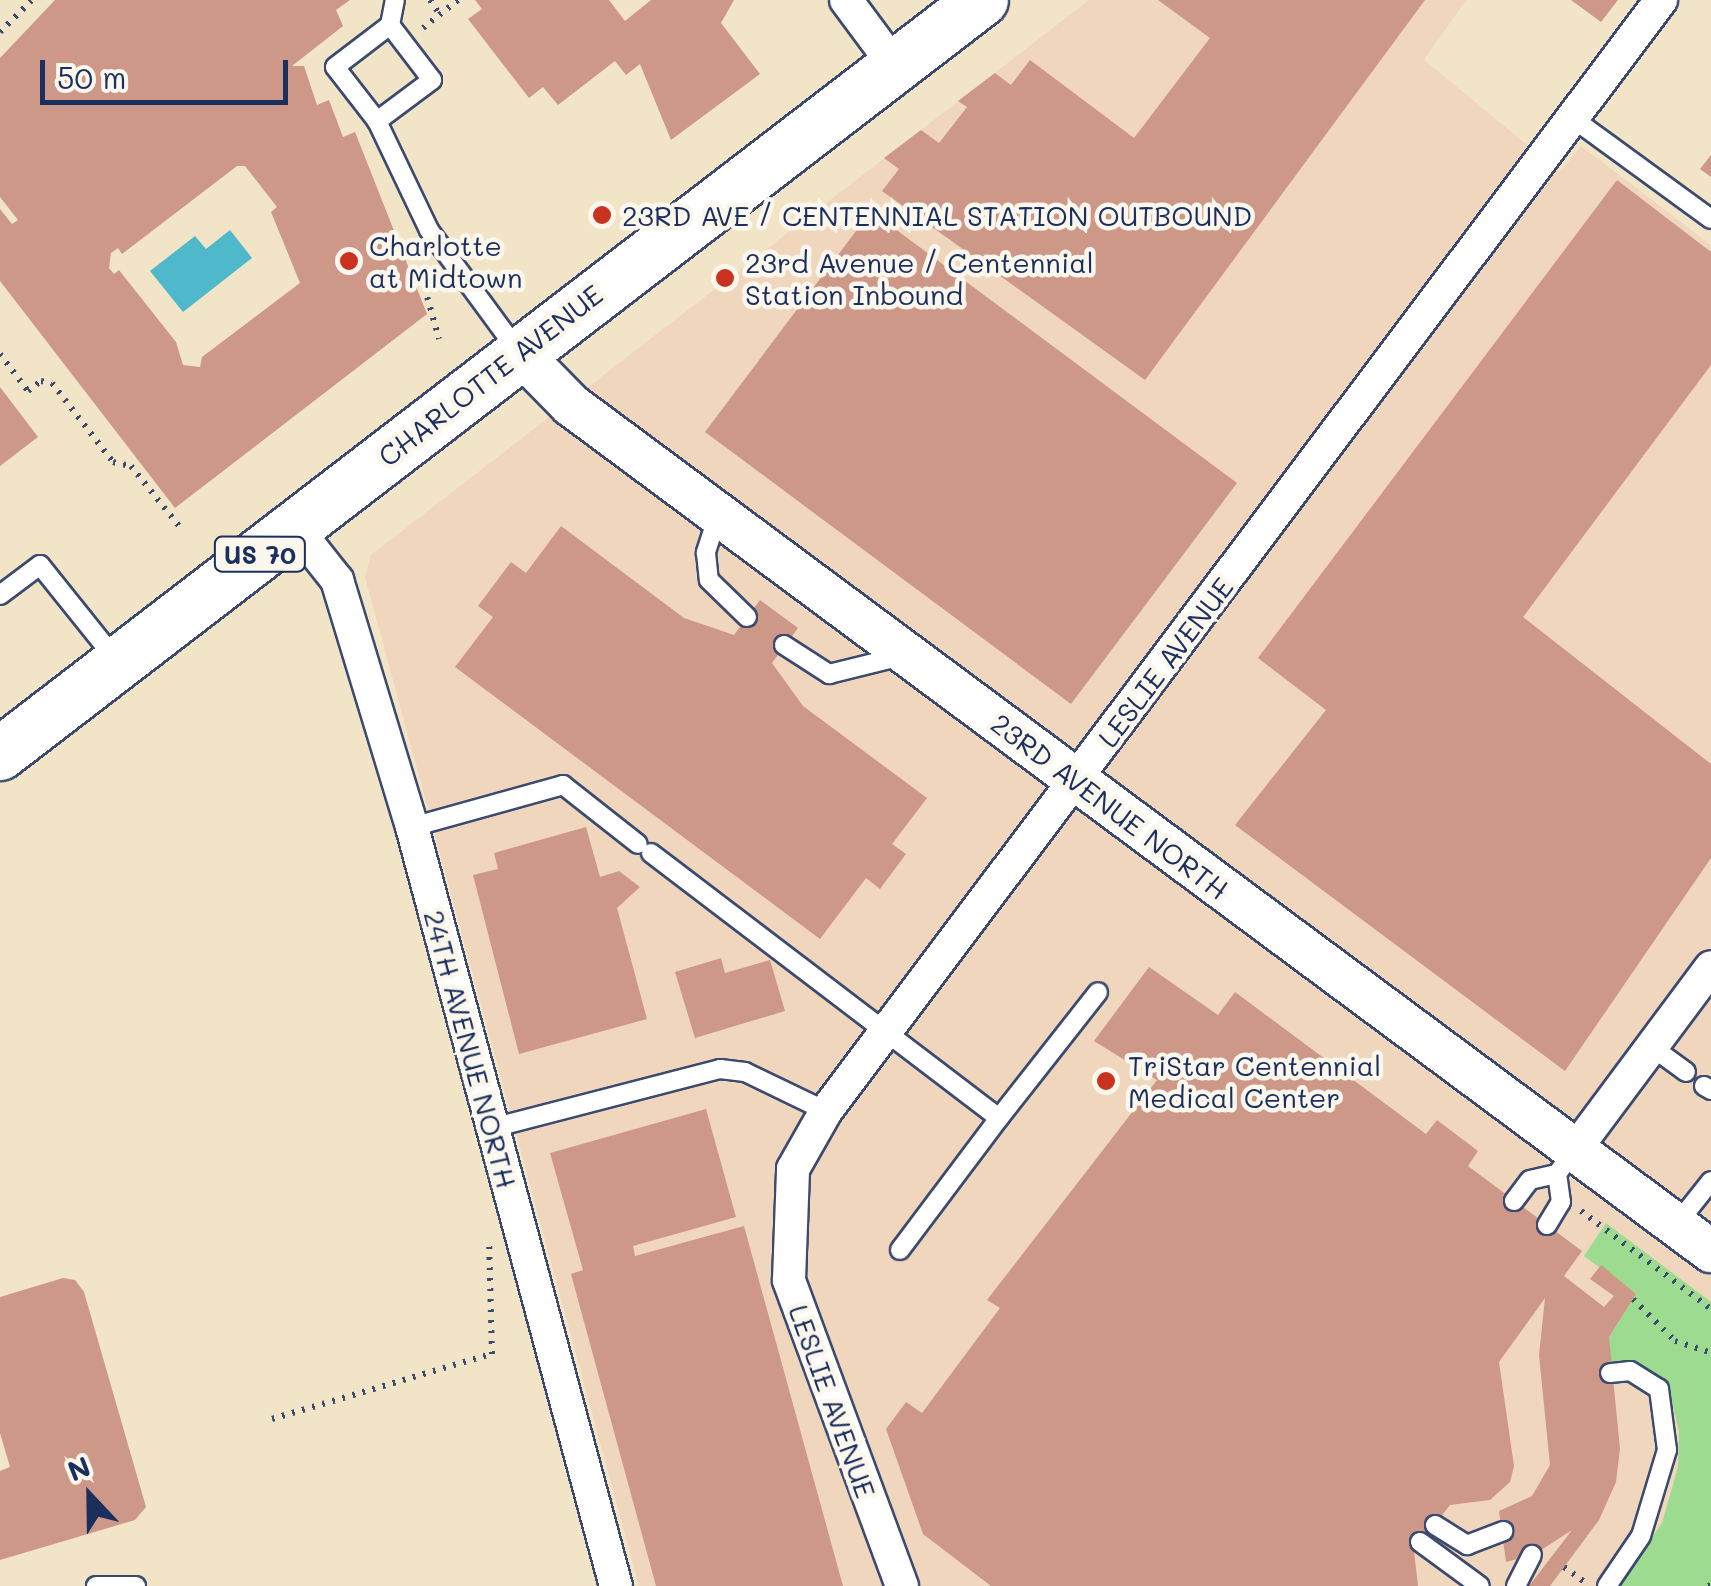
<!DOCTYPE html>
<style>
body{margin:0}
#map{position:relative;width:1711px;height:1586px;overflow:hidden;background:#f2e4c7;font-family:Mali,sans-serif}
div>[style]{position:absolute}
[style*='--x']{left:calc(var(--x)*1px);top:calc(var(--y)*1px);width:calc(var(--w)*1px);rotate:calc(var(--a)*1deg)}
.built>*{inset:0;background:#efd6bc}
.green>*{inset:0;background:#9cdb90}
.water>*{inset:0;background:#4fb9cb}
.building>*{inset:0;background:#ce9889}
.path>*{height:6px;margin-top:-3px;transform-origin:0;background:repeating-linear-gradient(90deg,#3b4a6e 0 2.5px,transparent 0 10.5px)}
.roads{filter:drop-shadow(2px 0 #3b4a6e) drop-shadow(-2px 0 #3b4a6e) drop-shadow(0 2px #3b4a6e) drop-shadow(0 -2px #3b4a6e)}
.service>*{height:18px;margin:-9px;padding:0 9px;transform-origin:9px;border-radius:9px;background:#fff}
.minor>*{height:32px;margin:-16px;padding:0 16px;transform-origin:16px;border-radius:16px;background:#fff}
.tertiary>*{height:42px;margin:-21px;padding:0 21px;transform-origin:21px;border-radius:21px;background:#fff}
.primary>*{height:52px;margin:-26px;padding:0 26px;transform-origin:26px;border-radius:26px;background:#fff}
.dots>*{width:28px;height:28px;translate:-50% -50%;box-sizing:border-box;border:5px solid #fbf7ec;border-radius:50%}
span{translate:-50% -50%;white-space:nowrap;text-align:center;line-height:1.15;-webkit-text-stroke:9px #fbf7ec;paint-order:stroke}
.shield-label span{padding:2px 8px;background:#fbf7ec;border:2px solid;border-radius:8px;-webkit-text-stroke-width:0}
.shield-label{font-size:25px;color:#1b2f5e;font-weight:700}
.poi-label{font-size:28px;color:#1b2f5e}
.left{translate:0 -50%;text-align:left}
.street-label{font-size:28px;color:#1b2f5e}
.north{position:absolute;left:40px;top:1446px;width:100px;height:100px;-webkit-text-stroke:8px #fbf7ec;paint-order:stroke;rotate:338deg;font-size:28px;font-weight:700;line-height:40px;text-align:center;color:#1b2f5e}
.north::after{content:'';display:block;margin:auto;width:35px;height:45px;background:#1b2f5e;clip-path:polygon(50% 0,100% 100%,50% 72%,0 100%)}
.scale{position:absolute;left:40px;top:60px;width:248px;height:45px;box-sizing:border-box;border:5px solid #1b2f5e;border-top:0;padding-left:12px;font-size:30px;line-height:35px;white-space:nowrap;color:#1b2f5e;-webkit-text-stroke:8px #fbf7ec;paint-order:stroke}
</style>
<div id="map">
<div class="built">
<div style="clip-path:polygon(1089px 0,1466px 0,1424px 60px,1560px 172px,1581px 146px,1711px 245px,1711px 1586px,639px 1586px,365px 577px,371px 555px)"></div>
</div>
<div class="green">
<div style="clip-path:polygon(1606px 1223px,1711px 1302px,1711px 1586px,1618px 1586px,1662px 1523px,1678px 1467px,1679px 1431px,1669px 1390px,1658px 1375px,1639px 1363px,1609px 1365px,1609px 1337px,1636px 1294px,1584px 1256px)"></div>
</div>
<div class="water">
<div style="clip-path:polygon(230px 230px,252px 258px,183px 312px,150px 271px,195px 236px,206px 249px)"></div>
</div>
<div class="building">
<div style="clip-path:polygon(evenodd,55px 0,350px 0,336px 10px,343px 26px,292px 66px,304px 66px,317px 105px,329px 100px,343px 137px,355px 132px,427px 314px,175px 508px,0 281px,0 209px,12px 224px,18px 220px,0 197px,0 58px,55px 0,237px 166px,245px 166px,277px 207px,271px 212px,300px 283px,202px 357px,200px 367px,183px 365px,176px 342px,119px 270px,114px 274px,109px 268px,111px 253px,118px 248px,122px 254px,237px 166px)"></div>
<div style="clip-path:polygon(475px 0,609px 0,625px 21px,651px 0,734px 0,721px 23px,760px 74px,671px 140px,640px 64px,626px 75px,615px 61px,558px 105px,543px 87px,529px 98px,468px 19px,482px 9px)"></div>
<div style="clip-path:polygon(1158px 0,1425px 0,1145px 380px,882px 191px,899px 169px,884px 158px,921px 130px,939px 143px,967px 107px,958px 101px,995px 73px,1011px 85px,1030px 60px,1134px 138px,1210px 38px)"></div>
<div style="clip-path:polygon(1571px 0,1618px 0,1601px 22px)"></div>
<div style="clip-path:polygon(1711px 155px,1711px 177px,1700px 169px)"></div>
<div style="clip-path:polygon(1617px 180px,1711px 252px,1711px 365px,1523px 617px,1711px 764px,1711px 858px,1565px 1071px,1235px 825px,1326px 710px,1258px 658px)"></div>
<div style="clip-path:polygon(871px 211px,1237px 483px,1071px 704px,705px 432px)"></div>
<div style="clip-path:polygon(0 387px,38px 437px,0 466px)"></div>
<div style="clip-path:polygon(561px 526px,684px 618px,734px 635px,760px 600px,798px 628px,772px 663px,803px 706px,927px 798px,892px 844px,906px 854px,880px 889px,866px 878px,820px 939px,455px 667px,493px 617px,478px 606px,511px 562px,526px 573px)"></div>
<div style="clip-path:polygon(586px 827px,600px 877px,619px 871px,640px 887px,617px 908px,647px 1019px,519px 1054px,473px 875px,498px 869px,494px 853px)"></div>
<div style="clip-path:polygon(721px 958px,725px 973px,770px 960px,785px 1011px,695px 1038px,675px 972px)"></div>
<div style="clip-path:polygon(1149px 967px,1218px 1015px,1235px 992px,1426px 1134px,1437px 1120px,1478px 1151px,1468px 1166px,1582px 1251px,1564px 1276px,1604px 1307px,1614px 1296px,1590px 1279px,1601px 1265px,1636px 1294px,1609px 1337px,1620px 1449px,1616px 1482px,1599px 1520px,1550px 1586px,1529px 1586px,1572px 1530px,1535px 1554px,1506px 1562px,1499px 1511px,1532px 1496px,1550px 1465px,1539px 1355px,1545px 1298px,1499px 1362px,1514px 1466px,1510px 1482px,1490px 1500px,1450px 1505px,1414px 1551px,1418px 1586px,991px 1586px,923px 1534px,886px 1429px,906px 1402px,922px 1413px,1000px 1308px,987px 1300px,1157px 1080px,1094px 1041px)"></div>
<div style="clip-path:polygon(706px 1109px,736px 1217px,633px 1246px,635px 1256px,744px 1226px,843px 1586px,656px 1586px,571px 1274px,583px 1270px,550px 1153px)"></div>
<div style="clip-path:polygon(63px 1278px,75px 1280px,84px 1292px,146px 1507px,135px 1520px,0 1560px,0 1471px,10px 1467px,0 1433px,0 1297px)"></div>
</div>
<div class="path">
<div style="--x:430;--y:0;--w:18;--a:56"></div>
<div style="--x:423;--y:28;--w:45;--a:-38.7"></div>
<div style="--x:0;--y:32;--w:45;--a:-45"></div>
<div style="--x:416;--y:257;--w:85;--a:74.3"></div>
<div style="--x:0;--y:354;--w:46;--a:52.9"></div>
<div style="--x:28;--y:391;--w:16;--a:-38"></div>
<div style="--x:41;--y:381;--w:11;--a:10"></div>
<div style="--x:52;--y:383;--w:100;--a:52.3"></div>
<div style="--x:113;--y:462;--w:18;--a:13"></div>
<div style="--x:131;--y:466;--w:83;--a:51.3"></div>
<div style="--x:1581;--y:1211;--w:163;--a:37"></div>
<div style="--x:1633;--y:1299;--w:59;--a:45"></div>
<div style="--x:1675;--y:1341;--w:38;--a:18"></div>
<div style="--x:272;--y:1419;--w:229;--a:-16.5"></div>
<div style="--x:492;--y:1354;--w:111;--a:-91.5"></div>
<div style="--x:1564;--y:1567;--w:24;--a:36"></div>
<div style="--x:1708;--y:1586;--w:3;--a:-18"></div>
</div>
<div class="roads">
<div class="service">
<div style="--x:390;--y:25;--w:69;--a:52.6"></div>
<div style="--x:432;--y:80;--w:69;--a:143.3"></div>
<div style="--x:377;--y:121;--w:68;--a:-127.9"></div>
<div style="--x:335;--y:67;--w:69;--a:-37.4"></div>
<div style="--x:390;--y:25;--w:25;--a:-79"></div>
<div style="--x:1571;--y:117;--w:173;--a:36.1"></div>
<div style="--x:377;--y:121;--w:121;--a:64.5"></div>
<div style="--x:429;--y:230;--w:150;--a:53.7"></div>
<div style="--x:718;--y:515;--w:40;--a:108"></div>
<div style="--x:706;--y:553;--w:27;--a:84"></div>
<div style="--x:709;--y:580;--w:53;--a:44.2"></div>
<div style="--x:0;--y:595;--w:50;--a:-36.9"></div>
<div style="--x:40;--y:565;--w:123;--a:51.3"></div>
<div style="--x:784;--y:645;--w:54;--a:32.8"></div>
<div style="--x:829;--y:674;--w:75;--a:-13.9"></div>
<div style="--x:412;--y:827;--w:157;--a:-15.5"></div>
<div style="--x:563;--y:785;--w:95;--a:38.2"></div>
<div style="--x:651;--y:853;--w:437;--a:37.3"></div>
<div style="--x:999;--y:1118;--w:165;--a:126.9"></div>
<div style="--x:1652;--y:1047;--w:42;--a:36.3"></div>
<div style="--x:1704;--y:1086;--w:8;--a:30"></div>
<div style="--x:999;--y:1118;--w:160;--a:-51.8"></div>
<div style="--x:492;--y:1128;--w:236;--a:-14.5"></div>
<div style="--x:720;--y:1069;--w:25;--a:7"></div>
<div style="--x:745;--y:1072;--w:90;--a:25.7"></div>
<div style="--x:1514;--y:1201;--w:26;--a:-53"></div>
<div style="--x:1530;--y:1180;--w:28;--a:-13"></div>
<div style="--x:1557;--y:1174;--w:29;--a:-54"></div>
<div style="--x:1547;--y:1225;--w:27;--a:-59"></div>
<div style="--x:1561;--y:1202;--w:28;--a:-98"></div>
<div style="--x:1676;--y:1225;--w:56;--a:-51.5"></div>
<div style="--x:1435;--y:1525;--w:38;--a:32"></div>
<div style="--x:1467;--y:1545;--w:39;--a:-21"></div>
<div style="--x:1420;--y:1542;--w:74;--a:36.3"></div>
<div style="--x:96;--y:1586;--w:40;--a:0"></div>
<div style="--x:1516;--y:1586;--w:35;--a:-63"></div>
<div style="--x:1607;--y:1586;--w:60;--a:-55.8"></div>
<div style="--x:1641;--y:1536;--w:90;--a:-73.2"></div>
<div style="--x:1667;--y:1450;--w:62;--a:-97.5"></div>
<div style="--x:1659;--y:1389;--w:34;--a:-148"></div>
<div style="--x:1630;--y:1371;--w:20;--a:174"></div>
</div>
<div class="minor">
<div style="--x:846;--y:0;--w:82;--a:53.4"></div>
<div style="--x:295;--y:527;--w:68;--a:51.6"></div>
<div style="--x:337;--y:580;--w:258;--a:73.1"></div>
<div style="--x:412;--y:827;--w:786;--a:74.96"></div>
<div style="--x:1574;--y:1151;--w:229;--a:-53.3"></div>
<div style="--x:902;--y:1586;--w:326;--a:-110.3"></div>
<div style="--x:789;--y:1280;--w:111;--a:-87.9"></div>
<div style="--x:793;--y:1169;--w:67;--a:-60.4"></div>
<div style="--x:826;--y:1111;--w:1390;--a:-53.07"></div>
</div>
<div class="tertiary">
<div style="--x:518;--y:351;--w:76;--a:45.5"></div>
<div style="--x:571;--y:405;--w:1420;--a:36.58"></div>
</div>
<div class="primary">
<div style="--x:0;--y:754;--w:1238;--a:-37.52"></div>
</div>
</div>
<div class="dots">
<div style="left:602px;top:215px;background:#c8321e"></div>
<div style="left:349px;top:261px;background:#c8321e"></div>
<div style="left:725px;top:278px;background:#c8321e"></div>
<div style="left:1106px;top:1081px;background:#c8321e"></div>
</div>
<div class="shield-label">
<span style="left:260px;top:554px">US 70</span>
</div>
<div class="poi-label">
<span class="left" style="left:622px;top:215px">23RD AVE / CENTENNIAL STATION OUTBOUND</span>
<span class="left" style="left:369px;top:261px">Charlotte<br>at Midtown</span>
<span class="left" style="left:745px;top:278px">23rd Avenue / Centennial<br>Station Inbound</span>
<span class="left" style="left:1128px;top:1081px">TriStar Centennial<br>Medical Center</span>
</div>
<div class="street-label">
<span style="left:490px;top:375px;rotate:-38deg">CHARLOTTE AVENUE</span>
<span style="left:1165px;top:662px;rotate:-53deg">LESLIE AVENUE</span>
<span style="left:1110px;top:806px;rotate:37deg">23RD AVENUE NORTH</span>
<span style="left:471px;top:1049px;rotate:75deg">24TH AVENUE NORTH</span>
<span style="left:833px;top:1401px;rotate:70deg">LESLIE AVENUE</span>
</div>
<div class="north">N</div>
<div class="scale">50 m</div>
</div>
